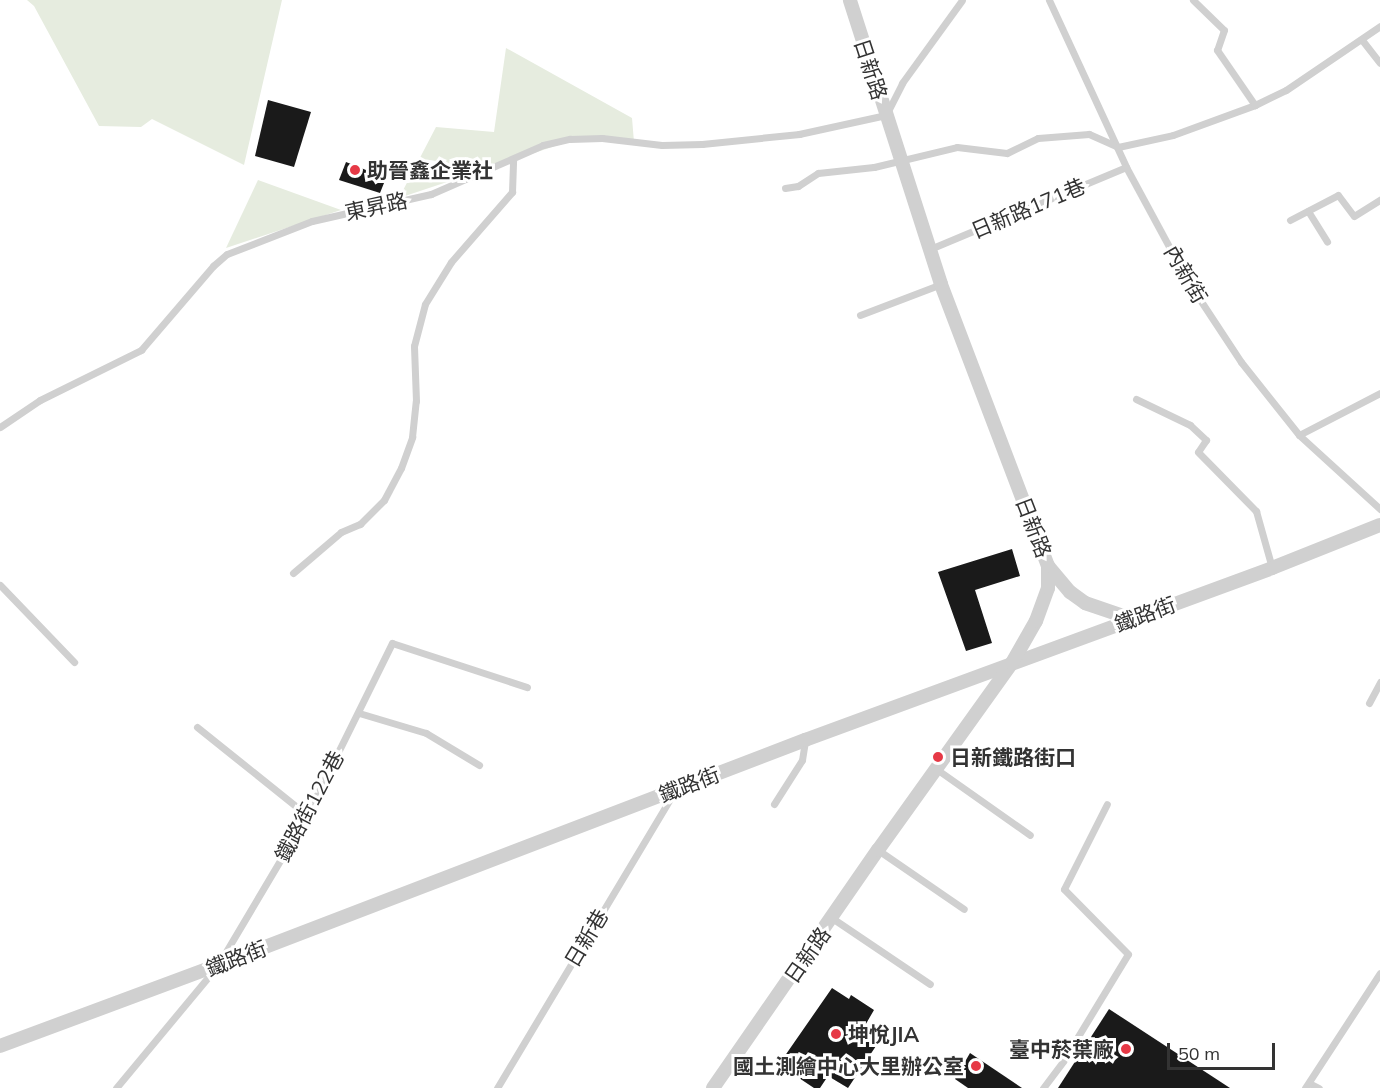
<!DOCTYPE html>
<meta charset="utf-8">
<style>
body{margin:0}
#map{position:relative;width:1380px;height:1088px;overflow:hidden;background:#fff;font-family:Mulish,"Noto Sans TC",sans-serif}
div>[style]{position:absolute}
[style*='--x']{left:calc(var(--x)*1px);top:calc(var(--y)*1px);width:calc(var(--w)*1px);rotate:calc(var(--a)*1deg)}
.green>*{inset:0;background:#e6ecdf}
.building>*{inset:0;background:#1a1a1a}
.service>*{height:7px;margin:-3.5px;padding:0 3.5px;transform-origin:3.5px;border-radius:3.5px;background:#d0d0d0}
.minor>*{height:14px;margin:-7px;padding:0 7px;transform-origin:7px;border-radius:7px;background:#d0d0d0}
.dots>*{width:16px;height:16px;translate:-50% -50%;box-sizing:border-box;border:3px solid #fff;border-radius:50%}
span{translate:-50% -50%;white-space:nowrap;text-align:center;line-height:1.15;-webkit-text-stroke:6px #fff;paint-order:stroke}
.street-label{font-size:21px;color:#333}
.poi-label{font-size:21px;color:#333;font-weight:700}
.left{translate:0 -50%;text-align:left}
.right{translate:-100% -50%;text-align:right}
.scale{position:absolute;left:1167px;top:1043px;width:108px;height:27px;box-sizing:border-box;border:3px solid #333;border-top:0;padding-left:8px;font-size:18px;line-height:21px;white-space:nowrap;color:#333;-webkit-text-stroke:4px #fff;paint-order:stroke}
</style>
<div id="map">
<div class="green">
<div style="clip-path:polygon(27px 0,282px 0,244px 165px,152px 119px,141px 127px,99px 126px,34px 6px)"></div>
<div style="clip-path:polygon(506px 48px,632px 118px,634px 142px,570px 141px,399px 198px,436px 127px,494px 132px)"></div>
<div style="clip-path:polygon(258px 180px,341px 210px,226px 248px)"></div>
</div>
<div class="building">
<div style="clip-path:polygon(268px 100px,311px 112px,294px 167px,255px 156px)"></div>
<div style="clip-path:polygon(346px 162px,386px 178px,380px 193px,339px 180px)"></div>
<div style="clip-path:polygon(1012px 549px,1020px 576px,975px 590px,992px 643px,966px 651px,938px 572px)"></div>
<div style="clip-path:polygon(832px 988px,849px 999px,851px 995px,874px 1010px,863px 1029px,880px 1040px,848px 1088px,828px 1076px,820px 1088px,814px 1088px,796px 1076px,798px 1072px,782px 1060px)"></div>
<div style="clip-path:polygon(1109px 1009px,1230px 1088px,1058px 1088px)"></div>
<div style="clip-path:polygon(970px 1053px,1022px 1088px,968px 1088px,955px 1079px)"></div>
</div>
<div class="service">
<div style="--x:1049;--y:0;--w:184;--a:65.2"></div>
<div style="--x:1126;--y:167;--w:128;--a:61.6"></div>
<div style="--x:1187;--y:280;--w:98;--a:56.6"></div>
<div style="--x:1241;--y:362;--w:93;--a:51.5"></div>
<div style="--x:1299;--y:435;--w:110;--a:42.4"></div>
<div style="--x:1193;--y:0;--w:43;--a:44.1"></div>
<div style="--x:1224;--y:30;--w:21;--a:109"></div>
<div style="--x:1217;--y:50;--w:67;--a:55.4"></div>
<div style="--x:1362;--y:40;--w:29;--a:52"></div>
<div style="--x:785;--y:188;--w:13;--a:-9"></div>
<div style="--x:798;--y:186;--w:24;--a:-33"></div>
<div style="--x:818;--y:173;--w:56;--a:-6.1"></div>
<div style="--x:874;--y:167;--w:85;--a:-13.5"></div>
<div style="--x:957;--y:147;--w:50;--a:6.8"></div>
<div style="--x:1007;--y:153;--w:34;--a:-26"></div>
<div style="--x:1038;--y:138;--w:51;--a:-4.5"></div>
<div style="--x:1089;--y:134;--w:32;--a:24"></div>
<div style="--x:1118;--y:147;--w:56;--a:-12.3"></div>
<div style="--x:1173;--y:135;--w:87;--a:-20.1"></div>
<div style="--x:1255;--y:105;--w:34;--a:-26"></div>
<div style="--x:1286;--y:90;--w:114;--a:-34.2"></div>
<div style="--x:1308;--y:211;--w:36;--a:58"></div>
<div style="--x:1290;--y:220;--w:54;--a:-27.5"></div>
<div style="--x:1338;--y:195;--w:26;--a:53"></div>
<div style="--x:1354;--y:216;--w:31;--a:-32"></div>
<div style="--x:930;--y:249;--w:212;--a:-22.7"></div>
<div style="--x:860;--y:315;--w:87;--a:-20.9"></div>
<div style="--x:1136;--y:399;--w:60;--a:25.7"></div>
<div style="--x:1190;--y:425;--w:22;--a:43"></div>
<div style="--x:1206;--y:440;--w:14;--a:124"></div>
<div style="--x:1198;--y:452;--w:83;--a:45.5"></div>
<div style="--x:1256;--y:511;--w:59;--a:74.3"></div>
<div style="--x:0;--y:427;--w:48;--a:-34"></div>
<div style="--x:40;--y:400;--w:113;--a:-26.3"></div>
<div style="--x:141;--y:350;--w:111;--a:-49.4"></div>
<div style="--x:213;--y:266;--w:18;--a:-41"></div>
<div style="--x:227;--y:254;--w:91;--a:-21.2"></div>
<div style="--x:312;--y:221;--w:122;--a:-12.8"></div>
<div style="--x:431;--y:194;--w:122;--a:-23.6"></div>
<div style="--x:543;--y:145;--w:28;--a:-13"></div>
<div style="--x:570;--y:139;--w:32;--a:-2"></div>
<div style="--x:602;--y:138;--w:60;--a:6.7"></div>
<div style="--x:662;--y:145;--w:40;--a:-1.4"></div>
<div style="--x:702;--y:144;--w:98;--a:-5.9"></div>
<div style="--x:799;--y:134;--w:89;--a:-12.3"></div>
<div style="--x:886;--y:115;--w:36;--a:-63"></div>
<div style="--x:902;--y:83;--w:102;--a:-54.1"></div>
<div style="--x:1299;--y:435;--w:91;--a:-27.4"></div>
<div style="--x:293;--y:573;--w:63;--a:-40.5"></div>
<div style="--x:341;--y:532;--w:21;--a:-23"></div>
<div style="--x:360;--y:524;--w:34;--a:-45"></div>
<div style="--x:384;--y:500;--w:36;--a:-62"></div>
<div style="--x:401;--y:468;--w:33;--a:-70"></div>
<div style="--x:412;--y:437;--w:36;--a:-84"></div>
<div style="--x:416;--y:401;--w:55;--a:-92.1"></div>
<div style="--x:414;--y:346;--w:43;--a:-75.3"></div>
<div style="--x:425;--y:304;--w:49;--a:-58.2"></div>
<div style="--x:451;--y:262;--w:93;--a:-48.9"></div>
<div style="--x:512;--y:192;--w:32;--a:-88"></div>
<div style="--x:0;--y:585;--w:107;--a:46.1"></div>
<div style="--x:1369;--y:703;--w:24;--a:-62"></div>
<div style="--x:359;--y:713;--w:70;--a:16.6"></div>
<div style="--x:426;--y:733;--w:62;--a:31.1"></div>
<div style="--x:197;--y:727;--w:141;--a:38.7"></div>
<div style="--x:935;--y:768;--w:116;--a:35.2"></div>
<div style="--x:774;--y:804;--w:52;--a:-57.5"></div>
<div style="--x:802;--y:760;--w:20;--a:-81"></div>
<div style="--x:878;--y:850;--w:104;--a:34.5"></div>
<div style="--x:832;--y:918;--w:118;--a:34"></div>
<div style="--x:1309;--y:1083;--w:11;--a:27"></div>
<div style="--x:116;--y:1088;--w:160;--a:-50.3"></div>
<div style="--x:218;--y:965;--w:174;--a:-59.3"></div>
<div style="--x:307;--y:815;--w:192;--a:-63.7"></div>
<div style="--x:392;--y:643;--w:142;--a:18.1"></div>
<div style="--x:497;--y:1088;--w:343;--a:-59.1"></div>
<div style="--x:1043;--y:1088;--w:34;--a:-53"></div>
<div style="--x:1063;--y:1061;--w:125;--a:-58.7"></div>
<div style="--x:1128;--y:954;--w:91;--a:-134.6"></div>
<div style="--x:1064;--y:889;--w:95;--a:-63.2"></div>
<div style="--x:1305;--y:1088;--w:137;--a:-56.9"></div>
</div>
<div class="minor">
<div style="--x:1048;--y:566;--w:34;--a:50"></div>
<div style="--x:1070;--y:592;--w:19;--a:36"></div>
<div style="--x:1085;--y:603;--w:50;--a:18.8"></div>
<div style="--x:0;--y:1046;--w:233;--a:-20.4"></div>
<div style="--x:218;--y:965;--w:629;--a:-20.97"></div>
<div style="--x:805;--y:740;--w:498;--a:-20.2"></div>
<div style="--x:1272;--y:568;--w:116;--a:-21.7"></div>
<div style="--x:713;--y:1088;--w:290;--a:-55.3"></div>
<div style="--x:878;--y:850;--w:230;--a:-54.4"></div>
<div style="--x:1012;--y:663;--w:48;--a:-60.3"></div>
<div style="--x:1036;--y:621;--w:35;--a:-70"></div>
<div style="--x:1048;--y:588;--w:22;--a:-90"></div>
<div style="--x:1048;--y:566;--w:302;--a:-110.8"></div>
<div style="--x:941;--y:284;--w:298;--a:-107.8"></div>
</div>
<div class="dots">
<div style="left:355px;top:170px;background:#e63946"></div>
<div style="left:938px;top:757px;background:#e63946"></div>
<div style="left:836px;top:1034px;background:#e63946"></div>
<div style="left:1126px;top:1049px;background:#e63946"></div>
<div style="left:976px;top:1066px;background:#e63946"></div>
</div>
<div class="street-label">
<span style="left:871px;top:69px;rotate:72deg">日新路</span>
<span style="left:376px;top:206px;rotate:-12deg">東昇路</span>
<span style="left:1028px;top:208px;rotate:-23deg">日新路171巷</span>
<span style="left:1186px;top:274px;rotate:60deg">內新街</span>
<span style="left:1034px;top:527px;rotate:69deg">日新路</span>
<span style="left:1145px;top:614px;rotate:-20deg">鐵路街</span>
<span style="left:689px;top:784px;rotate:-21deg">鐵路街</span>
<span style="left:309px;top:806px;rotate:-62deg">鐵路街122巷</span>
<span style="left:586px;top:938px;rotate:-59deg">日新巷</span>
<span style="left:807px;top:955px;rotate:-55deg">日新路</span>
<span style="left:236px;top:958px;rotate:-21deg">鐵路街</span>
</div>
<div class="poi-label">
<span class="left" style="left:367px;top:170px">助晉鑫企業社</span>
<span class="left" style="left:950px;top:757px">日新鐵路街口</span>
<span class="left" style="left:848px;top:1034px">坤悅JIA</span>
<span class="right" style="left:1114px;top:1049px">臺中菸葉廠</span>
<span class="right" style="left:964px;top:1066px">國土測繪中心大里辦公室</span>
</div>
<div class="scale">50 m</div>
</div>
